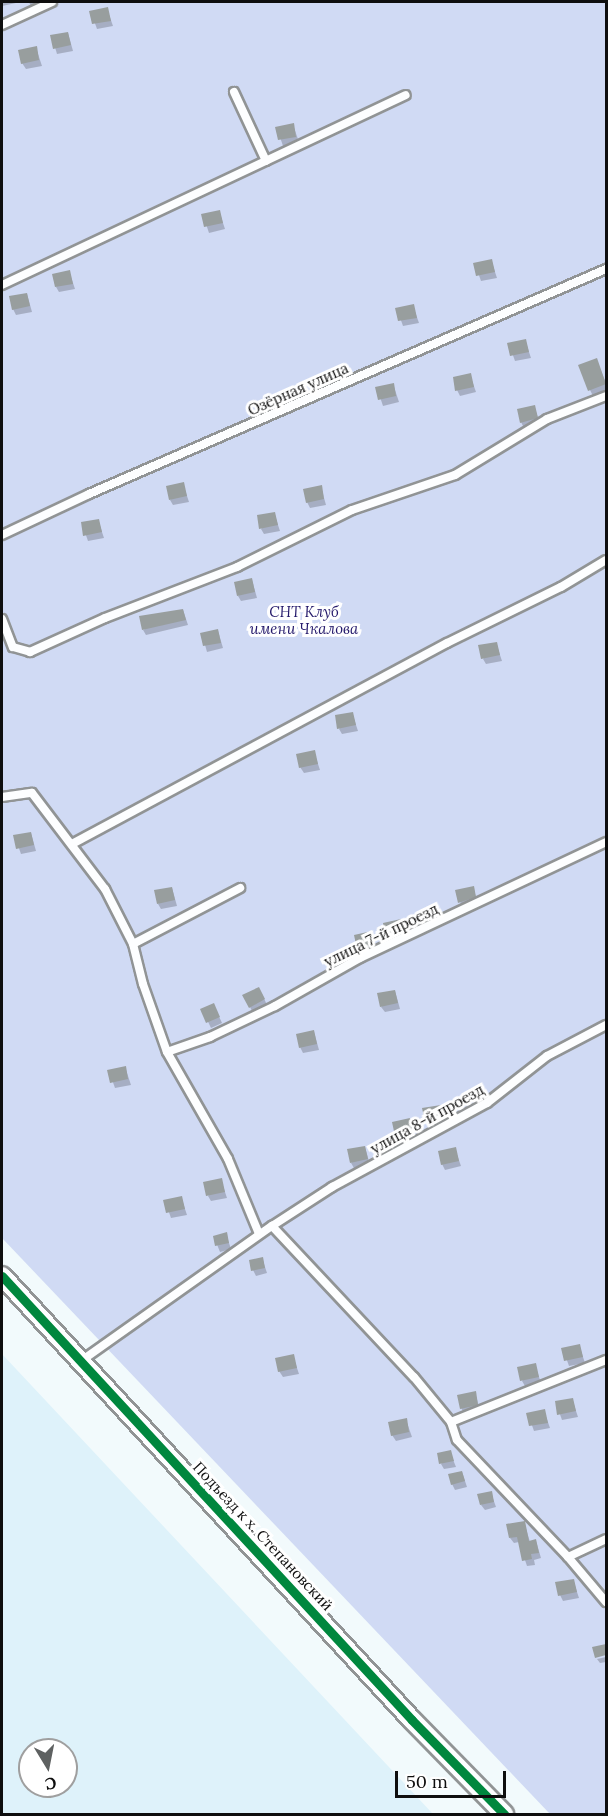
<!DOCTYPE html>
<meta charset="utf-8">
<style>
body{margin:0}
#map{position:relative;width:608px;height:1816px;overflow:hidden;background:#f2fafc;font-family:Lora,serif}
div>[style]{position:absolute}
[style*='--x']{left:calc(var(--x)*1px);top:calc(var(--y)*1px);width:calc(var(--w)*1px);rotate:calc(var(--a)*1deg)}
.farmland>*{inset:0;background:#def2fa}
.green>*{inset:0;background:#d0daf4}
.shadow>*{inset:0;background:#0003}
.building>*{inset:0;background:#989e9e}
.roads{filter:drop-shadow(2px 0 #919495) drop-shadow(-2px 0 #919495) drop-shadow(0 2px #919495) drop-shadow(0 -2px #919495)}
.service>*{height:8px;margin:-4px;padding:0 4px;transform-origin:4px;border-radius:4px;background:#fdfeff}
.tertiary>*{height:18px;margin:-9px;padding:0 9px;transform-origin:9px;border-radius:9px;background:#fdfeff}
.cycleway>*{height:9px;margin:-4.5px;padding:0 4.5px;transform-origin:4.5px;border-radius:4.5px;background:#00873e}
span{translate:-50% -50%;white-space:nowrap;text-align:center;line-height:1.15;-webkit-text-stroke:6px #fff;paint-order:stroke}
.street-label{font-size:15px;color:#0e0e0e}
.park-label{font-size:15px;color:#24196b;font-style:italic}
.frame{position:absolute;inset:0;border:3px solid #0e0e0e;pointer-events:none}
.north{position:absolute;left:18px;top:1738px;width:60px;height:60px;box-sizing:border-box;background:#fff;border:2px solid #9f9f9f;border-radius:50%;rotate:170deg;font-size:16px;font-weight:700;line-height:24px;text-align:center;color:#0e0e0e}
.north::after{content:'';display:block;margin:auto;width:21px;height:27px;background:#5e6161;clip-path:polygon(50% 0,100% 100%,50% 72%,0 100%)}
.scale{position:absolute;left:395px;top:1771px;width:111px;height:27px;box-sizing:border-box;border:3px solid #0e0e0e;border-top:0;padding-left:8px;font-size:18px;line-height:21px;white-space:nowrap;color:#0e0e0e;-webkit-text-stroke:4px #fff;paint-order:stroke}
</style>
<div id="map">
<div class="farmland">
<div style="clip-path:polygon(evenodd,2px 1354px,433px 1814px,2px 1814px,2px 1354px,30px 1750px,66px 1750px,66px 1786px,30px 1786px,30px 1750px)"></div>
</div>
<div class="green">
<div style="clip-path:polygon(2px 2px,606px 2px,606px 1814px,550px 1814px,2px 1238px)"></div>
</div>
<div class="shadow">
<div style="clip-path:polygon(2px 2px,16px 2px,16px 3px,2px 6px)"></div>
<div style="clip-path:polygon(29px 2px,47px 2px,32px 9px)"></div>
<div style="clip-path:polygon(107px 9px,113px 26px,97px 29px,91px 12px)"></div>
<div style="clip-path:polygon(68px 33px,73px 51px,57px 54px,52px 37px)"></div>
<div style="clip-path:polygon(36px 48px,42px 66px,26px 69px,22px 63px)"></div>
<div style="clip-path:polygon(293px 125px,299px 142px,283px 146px,277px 128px)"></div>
<div style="clip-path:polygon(219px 211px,225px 229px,209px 233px,203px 215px)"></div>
<div style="clip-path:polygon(491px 260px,497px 278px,481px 281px,475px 264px)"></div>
<div style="clip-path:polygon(69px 271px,75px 289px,59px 292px,56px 287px)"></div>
<div style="clip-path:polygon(27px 294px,32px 312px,16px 315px,13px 309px)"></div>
<div style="clip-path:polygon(413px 306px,419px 323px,403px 326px,397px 309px)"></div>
<div style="clip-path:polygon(525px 340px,531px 358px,515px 361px,509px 344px)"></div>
<div style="clip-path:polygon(596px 359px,606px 383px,606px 391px,593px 396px,590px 390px)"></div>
<div style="clip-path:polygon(470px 375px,476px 392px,460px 396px,457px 390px)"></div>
<div style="clip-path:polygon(393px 384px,399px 402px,383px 406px,377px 388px)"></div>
<div style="clip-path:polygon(534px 407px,540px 423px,524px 428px,521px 422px)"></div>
<div style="clip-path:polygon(183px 484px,189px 502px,173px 505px,170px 500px)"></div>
<div style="clip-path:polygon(321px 487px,326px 505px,310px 508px,307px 502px)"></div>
<div style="clip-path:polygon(274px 513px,280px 531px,264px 534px,261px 529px)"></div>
<div style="clip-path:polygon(98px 520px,104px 538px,88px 541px,82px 524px)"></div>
<div style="clip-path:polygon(252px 580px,257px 598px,241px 601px,238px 596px)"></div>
<div style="clip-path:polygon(183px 610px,188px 625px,146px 635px,143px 630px)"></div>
<div style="clip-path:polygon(218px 631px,223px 648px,207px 652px,202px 634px)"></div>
<div style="clip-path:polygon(496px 643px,502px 661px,486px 664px,483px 659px)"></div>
<div style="clip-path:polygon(352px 713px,358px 731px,342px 734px,339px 729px)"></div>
<div style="clip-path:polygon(314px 752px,320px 770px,304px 773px,300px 767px)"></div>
<div style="clip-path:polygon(31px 833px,36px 851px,21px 854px,15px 837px)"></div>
<div style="clip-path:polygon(172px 888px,177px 906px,161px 909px,158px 904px)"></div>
<div style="clip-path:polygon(473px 888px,478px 903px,462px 908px,457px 891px)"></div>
<div style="clip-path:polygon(400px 921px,406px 937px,390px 941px,387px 936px)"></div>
<div style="clip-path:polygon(371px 933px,377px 950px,361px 954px,358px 948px)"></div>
<div style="clip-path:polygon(395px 991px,400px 1009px,385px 1012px,381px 1007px)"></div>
<div style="clip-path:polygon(262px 994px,267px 1005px,253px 1013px,250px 1007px)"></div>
<div style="clip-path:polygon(202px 1009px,216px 1010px,222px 1023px,211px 1028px)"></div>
<div style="clip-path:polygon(314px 1032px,319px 1050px,303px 1053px,300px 1047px)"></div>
<div style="clip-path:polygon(125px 1067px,131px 1085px,115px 1088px,109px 1071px)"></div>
<div style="clip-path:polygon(440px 1106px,446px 1124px,430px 1127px,426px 1122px)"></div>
<div style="clip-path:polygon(410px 1120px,415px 1138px,399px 1141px,396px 1135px)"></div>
<div style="clip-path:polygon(365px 1147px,370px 1165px,354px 1168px,351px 1163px)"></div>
<div style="clip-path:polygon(455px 1149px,461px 1166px,445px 1170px,442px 1164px)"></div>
<div style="clip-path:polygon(221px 1180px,227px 1198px,211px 1201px,208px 1196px)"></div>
<div style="clip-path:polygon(181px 1197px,187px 1215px,171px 1218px,165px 1201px)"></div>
<div style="clip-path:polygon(226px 1234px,231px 1249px,220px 1252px,214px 1237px)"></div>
<div style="clip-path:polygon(262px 1258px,267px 1273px,256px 1276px,253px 1270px)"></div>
<div style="clip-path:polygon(579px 1345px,585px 1363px,569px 1366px,563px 1349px)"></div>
<div style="clip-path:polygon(293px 1356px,299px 1374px,283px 1377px,279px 1371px)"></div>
<div style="clip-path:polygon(535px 1365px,541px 1383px,525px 1386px,522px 1381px)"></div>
<div style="clip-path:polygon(475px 1393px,480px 1410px,465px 1414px,461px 1408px)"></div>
<div style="clip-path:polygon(572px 1399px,578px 1417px,562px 1420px,556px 1403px)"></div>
<div style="clip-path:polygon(544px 1411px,550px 1428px,534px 1431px,528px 1414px)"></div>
<div style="clip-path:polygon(406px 1420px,412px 1437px,396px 1441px,392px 1435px)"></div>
<div style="clip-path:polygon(450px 1452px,456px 1467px,444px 1469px,441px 1464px)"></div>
<div style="clip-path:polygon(462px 1472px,467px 1487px,455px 1490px,452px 1484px)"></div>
<div style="clip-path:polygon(491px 1493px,496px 1507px,485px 1510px,481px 1505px)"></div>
<div style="clip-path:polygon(524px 1522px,530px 1542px,536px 1541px,541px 1558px,534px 1560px,535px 1565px,527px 1566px,519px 1542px,514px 1543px,510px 1538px)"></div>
<div style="clip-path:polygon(573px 1580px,579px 1598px,563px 1601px,560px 1595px)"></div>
<div style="clip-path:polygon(606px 1657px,606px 1662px,600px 1663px,597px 1659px)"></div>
</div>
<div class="building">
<div style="clip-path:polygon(108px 7px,111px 21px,92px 24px,89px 11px)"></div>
<div style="clip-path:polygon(68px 32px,71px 45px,53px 49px,50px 35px)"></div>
<div style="clip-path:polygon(37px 46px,39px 60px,21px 64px,18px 50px)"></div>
<div style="clip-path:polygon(294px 123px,296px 137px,278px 140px,275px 127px)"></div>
<div style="clip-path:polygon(220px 210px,223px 223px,204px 227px,201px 214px)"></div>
<div style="clip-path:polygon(492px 259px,495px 272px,476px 276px,473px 263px)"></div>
<div style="clip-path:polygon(70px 270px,73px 284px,55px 287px,52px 274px)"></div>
<div style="clip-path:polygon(27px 293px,30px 306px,12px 310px,9px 296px)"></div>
<div style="clip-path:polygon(414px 304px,417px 318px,398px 321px,395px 308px)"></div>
<div style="clip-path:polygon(526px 339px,529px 352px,510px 356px,507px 343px)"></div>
<div style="clip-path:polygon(597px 358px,606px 384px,588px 391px,578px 365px)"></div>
<div style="clip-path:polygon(471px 373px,474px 387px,455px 391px,453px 377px)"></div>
<div style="clip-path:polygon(394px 383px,396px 396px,378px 400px,375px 387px)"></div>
<div style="clip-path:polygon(535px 405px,538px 418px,520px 423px,517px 409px)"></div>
<div style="clip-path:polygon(184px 482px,187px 496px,169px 500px,166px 486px)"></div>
<div style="clip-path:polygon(322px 485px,324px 499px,306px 503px,303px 489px)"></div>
<div style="clip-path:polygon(275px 512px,278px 525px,259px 529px,257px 515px)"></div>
<div style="clip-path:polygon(99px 519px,102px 532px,83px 536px,81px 522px)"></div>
<div style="clip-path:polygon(252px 578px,255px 592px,237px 596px,234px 582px)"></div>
<div style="clip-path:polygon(183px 609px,186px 620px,142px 630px,139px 616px)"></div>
<div style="clip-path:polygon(218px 629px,221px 643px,203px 646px,200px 633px)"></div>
<div style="clip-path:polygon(497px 642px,500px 655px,481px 659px,478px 645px)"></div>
<div style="clip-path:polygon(353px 712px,356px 725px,337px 729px,335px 715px)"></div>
<div style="clip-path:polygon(315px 750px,318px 764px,299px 768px,296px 754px)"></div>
<div style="clip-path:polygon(31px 832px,34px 845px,16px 849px,13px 835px)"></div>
<div style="clip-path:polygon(474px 886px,476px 897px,458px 903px,455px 890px)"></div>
<div style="clip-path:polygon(172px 887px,175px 900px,157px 904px,154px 890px)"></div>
<div style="clip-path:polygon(401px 919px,404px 931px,385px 937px,383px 923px)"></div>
<div style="clip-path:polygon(372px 931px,375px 944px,357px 949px,354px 935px)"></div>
<div style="clip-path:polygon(259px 987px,265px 999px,249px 1008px,242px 995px)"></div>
<div style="clip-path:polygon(395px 990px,398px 1003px,380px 1007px,377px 993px)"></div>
<div style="clip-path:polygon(214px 1003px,220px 1017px,206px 1023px,200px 1009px)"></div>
<div style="clip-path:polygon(314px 1030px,317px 1044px,299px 1048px,296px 1034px)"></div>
<div style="clip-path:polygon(126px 1066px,128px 1079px,110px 1083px,107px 1070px)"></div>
<div style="clip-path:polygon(441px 1105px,444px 1118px,425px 1122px,422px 1108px)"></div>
<div style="clip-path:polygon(410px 1118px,413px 1132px,395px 1136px,392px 1122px)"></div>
<div style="clip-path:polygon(365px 1146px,368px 1159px,350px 1163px,347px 1149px)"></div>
<div style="clip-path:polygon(456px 1147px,459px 1161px,441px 1165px,438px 1151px)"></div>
<div style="clip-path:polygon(222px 1178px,225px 1192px,206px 1196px,203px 1182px)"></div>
<div style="clip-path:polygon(182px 1196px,185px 1209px,166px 1213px,163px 1200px)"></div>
<div style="clip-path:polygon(227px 1232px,229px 1243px,215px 1246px,213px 1236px)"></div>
<div style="clip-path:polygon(263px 1257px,265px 1268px,251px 1271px,249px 1260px)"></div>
<div style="clip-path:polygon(580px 1344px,583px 1357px,564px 1361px,561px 1348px)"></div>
<div style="clip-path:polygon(294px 1354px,297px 1368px,278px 1372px,275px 1358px)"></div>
<div style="clip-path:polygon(536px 1363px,539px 1377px,520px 1381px,517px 1367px)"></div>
<div style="clip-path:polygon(476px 1391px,478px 1405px,460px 1409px,457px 1395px)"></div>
<div style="clip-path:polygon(573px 1398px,576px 1411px,557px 1415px,555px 1401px)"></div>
<div style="clip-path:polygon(545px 1409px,548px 1423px,529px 1426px,526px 1413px)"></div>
<div style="clip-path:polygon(407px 1418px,409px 1432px,391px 1436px,388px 1422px)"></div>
<div style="clip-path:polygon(451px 1450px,454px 1461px,439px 1464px,437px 1453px)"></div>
<div style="clip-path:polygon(462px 1471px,465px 1481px,451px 1485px,448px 1474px)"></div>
<div style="clip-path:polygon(492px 1491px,494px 1502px,480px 1505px,477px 1494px)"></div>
<div style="clip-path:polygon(525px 1521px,529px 1541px,536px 1539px,539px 1553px,531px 1554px,532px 1559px,522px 1561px,517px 1537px,509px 1538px,506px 1524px)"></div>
<div style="clip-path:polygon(574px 1579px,577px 1592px,558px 1596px,555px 1582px)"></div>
<div style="clip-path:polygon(606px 1644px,606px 1655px,595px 1658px,592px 1647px)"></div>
</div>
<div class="roads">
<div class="service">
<div style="--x:2;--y:25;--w:55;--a:-24.7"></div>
<div style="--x:234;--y:92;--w:76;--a:65.1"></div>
<div style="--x:2;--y:285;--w:446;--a:-25.2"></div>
<div style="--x:2;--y:535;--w:96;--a:-25.2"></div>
<div style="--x:89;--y:494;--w:564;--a:-23.52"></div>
<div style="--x:2;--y:619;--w:30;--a:69"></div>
<div style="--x:13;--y:647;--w:18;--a:16"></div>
<div style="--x:30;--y:652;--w:82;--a:-24.4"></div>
<div style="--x:105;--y:618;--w:142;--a:-21.1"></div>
<div style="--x:237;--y:567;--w:128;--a:-26.4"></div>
<div style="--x:352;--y:510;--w:109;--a:-18.8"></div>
<div style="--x:455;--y:475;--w:108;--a:-31.3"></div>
<div style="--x:547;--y:419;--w:63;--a:-21.3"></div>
<div style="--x:2;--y:797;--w:30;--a:-8"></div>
<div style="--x:32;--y:793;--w:121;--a:52.8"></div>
<div style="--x:105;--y:889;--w:62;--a:63"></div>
<div style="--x:133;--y:944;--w:41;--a:76"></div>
<div style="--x:143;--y:984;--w:72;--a:70.6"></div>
<div style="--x:167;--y:1052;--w:123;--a:60.3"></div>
<div style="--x:228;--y:1159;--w:81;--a:67.5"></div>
<div style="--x:72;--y:844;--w:425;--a:-28.2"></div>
<div style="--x:447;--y:643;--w:127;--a:-26.2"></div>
<div style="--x:561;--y:587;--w:52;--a:-31"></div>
<div style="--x:133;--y:944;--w:121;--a:-27.6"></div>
<div style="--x:167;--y:1052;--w:46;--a:-19.2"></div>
<div style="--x:210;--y:1037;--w:72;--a:-25.5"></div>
<div style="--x:275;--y:1006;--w:98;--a:-29.5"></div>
<div style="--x:360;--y:958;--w:272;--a:-25.2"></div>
<div style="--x:272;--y:1226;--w:207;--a:46.8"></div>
<div style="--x:414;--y:1377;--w:58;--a:50.6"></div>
<div style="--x:451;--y:1422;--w:19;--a:72"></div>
<div style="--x:457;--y:1440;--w:161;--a:46.5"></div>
<div style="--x:568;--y:1557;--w:59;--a:49.8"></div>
<div style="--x:81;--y:1361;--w:234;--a:-35.3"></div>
<div style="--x:272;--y:1226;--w:72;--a:-33"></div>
<div style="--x:332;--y:1187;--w:176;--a:-28.5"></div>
<div style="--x:487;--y:1103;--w:76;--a:-38.1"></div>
<div style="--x:547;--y:1056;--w:67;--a:-27.7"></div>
<div style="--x:451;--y:1422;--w:167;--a:-21.8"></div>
<div style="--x:568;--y:1557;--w:42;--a:-25.3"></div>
</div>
<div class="tertiary">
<div style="--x:2;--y:1276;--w:604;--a:47.28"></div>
<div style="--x:412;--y:1720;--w:132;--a:45.6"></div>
</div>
</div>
<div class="cycleway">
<div style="--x:2;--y:1276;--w:604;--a:47.28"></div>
<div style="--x:412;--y:1720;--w:132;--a:45.6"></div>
</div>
<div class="street-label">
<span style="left:298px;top:389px;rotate:-24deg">Озёрная улица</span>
<span style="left:381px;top:935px;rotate:-26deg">улица 7-й проезд</span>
<span style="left:427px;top:1119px;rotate:-29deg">улица 8-й проезд</span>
<span style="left:263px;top:1536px;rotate:47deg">Подъезд к х. Степановский</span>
</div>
<div class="park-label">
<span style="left:304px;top:620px">СНТ Клуб<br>имени Чкалова</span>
</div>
<div class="frame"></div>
<div class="north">С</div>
<div class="scale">50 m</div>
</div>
